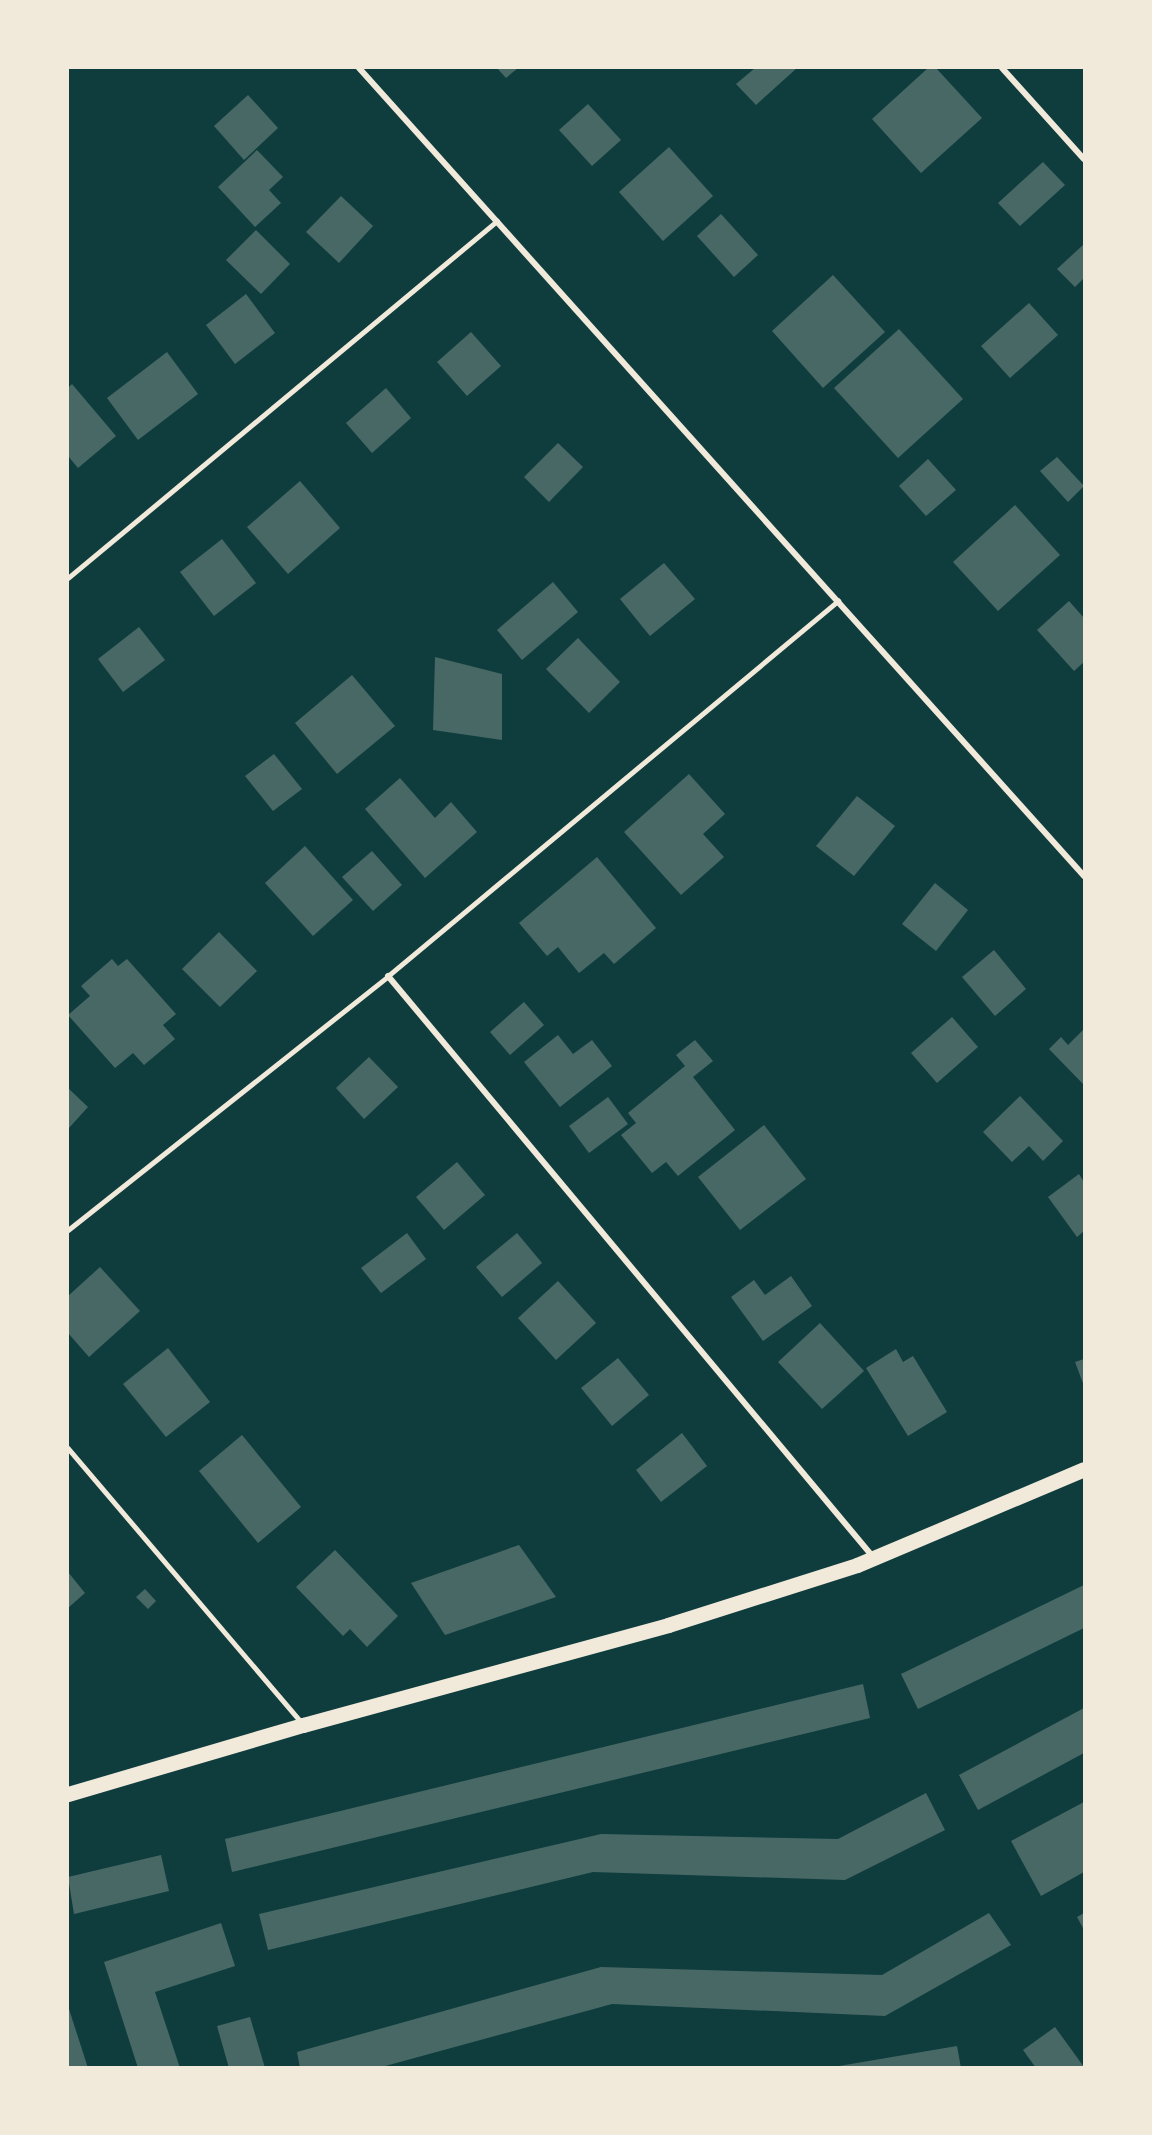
<!DOCTYPE html>
<style>
body{margin:0}
#map{position:relative;width:1152px;height:2135px;overflow:hidden;background:#0f3d3e;font-family:"DM Sans",sans-serif}
div>[style]{position:absolute}
[style*='--x']{left:calc(var(--x)*1px);top:calc(var(--y)*1px);width:calc(var(--w)*1px);rotate:calc(var(--a)*1deg)}
.building>*{inset:0;background:#486865}
.service>*{height:4.5px;margin:-2.25px;padding:0 2.25px;transform-origin:2.25px;border-radius:2.25px;background:#f1e9da}
.minor>*{height:6px;margin:-3px;padding:0 3px;transform-origin:3px;border-radius:3px;background:#f1e9da}
.primary>*{height:15px;margin:-7.5px;padding:0 7.5px;transform-origin:7.5px;border-radius:7.5px;background:#f1e9da}
span{translate:-50% -50%;white-space:nowrap;text-align:center;line-height:1.15;-webkit-text-stroke:5px #f1e9da;paint-order:stroke}
.frame{position:absolute;inset:0;border:69px solid #f1e9da;pointer-events:none}
</style>
<div id="map">
<div class="building">
<div style="clip-path:polygon(497px 68px,518px 68px,506px 78px)"></div>
<div style="clip-path:polygon(755px 68px,797px 68px,756px 105px,736px 84px)"></div>
<div style="clip-path:polygon(928px 68px,936px 68px,982px 118px,921px 173px,872px 119px)"></div>
<div style="clip-path:polygon(248px 95px,278px 128px,244px 160px,214px 126px)"></div>
<div style="clip-path:polygon(588px 104px,621px 140px,592px 166px,559px 130px)"></div>
<div style="clip-path:polygon(669px 147px,713px 196px,663px 241px,619px 192px)"></div>
<div style="clip-path:polygon(257px 150px,283px 177px,269px 190px,281px 203px,255px 227px,218px 187px)"></div>
<div style="clip-path:polygon(1043px 162px,1065px 185px,1020px 226px,998px 203px)"></div>
<div style="clip-path:polygon(341px 196px,373px 226px,339px 263px,306px 232px)"></div>
<div style="clip-path:polygon(721px 214px,758px 255px,734px 277px,697px 236px)"></div>
<div style="clip-path:polygon(256px 230px,290px 264px,261px 294px,226px 260px)"></div>
<div style="clip-path:polygon(1084px 244px,1084px 278px,1075px 287px,1057px 269px)"></div>
<div style="clip-path:polygon(833px 275px,885px 332px,823px 388px,772px 331px)"></div>
<div style="clip-path:polygon(246px 294px,275px 333px,235px 364px,206px 325px)"></div>
<div style="clip-path:polygon(1029px 303px,1058px 335px,1010px 378px,981px 346px)"></div>
<div style="clip-path:polygon(899px 329px,963px 399px,898px 458px,834px 388px)"></div>
<div style="clip-path:polygon(471px 332px,501px 366px,467px 396px,437px 362px)"></div>
<div style="clip-path:polygon(167px 352px,198px 394px,138px 440px,107px 398px)"></div>
<div style="clip-path:polygon(72px 384px,116px 436px,78px 468px,68px 456px,68px 388px)"></div>
<div style="clip-path:polygon(386px 388px,411px 418px,372px 453px,346px 423px)"></div>
<div style="clip-path:polygon(558px 443px,583px 467px,549px 502px,524px 477px)"></div>
<div style="clip-path:polygon(1057px 457px,1084px 486px,1068px 502px,1040px 471px)"></div>
<div style="clip-path:polygon(928px 459px,956px 490px,926px 516px,899px 486px)"></div>
<div style="clip-path:polygon(300px 481px,340px 528px,288px 574px,247px 527px)"></div>
<div style="clip-path:polygon(1015px 505px,1060px 555px,998px 611px,953px 562px)"></div>
<div style="clip-path:polygon(222px 539px,256px 583px,214px 616px,180px 572px)"></div>
<div style="clip-path:polygon(664px 563px,695px 599px,650px 636px,620px 599px)"></div>
<div style="clip-path:polygon(553px 582px,578px 612px,522px 660px,497px 630px)"></div>
<div style="clip-path:polygon(1069px 601px,1084px 618px,1084px 662px,1074px 671px,1037px 630px)"></div>
<div style="clip-path:polygon(139px 627px,165px 660px,123px 692px,98px 659px)"></div>
<div style="clip-path:polygon(578px 638px,620px 682px,589px 713px,546px 669px)"></div>
<div style="clip-path:polygon(435px 657px,502px 674px,502px 740px,433px 730px)"></div>
<div style="clip-path:polygon(352px 675px,395px 726px,337px 774px,295px 723px)"></div>
<div style="clip-path:polygon(274px 754px,302px 789px,273px 811px,245px 776px)"></div>
<div style="clip-path:polygon(689px 774px,725px 814px,703px 834px,724px 857px,681px 895px,624px 832px)"></div>
<div style="clip-path:polygon(400px 778px,435px 818px,451px 802px,477px 832px,425px 878px,365px 809px)"></div>
<div style="clip-path:polygon(857px 796px,895px 826px,854px 876px,816px 846px)"></div>
<div style="clip-path:polygon(305px 846px,353px 900px,313px 936px,265px 883px)"></div>
<div style="clip-path:polygon(372px 851px,402px 885px,373px 911px,342px 877px)"></div>
<div style="clip-path:polygon(597px 857px,656px 928px,614px 964px,604px 953px,579px 973px,558px 947px,547px 956px,519px 923px)"></div>
<div style="clip-path:polygon(935px 883px,968px 910px,936px 951px,902px 924px)"></div>
<div style="clip-path:polygon(219px 932px,257px 971px,220px 1007px,182px 969px)"></div>
<div style="clip-path:polygon(994px 950px,1026px 989px,995px 1016px,962px 977px)"></div>
<div style="clip-path:polygon(112px 959px,118px 966px,127px 959px,176px 1014px,163px 1025px,175px 1039px,144px 1065px,133px 1053px,115px 1068px,68px 1015px,90px 996px,81px 986px)"></div>
<div style="clip-path:polygon(524px 1002px,544px 1025px,510px 1055px,490px 1032px)"></div>
<div style="clip-path:polygon(952px 1017px,978px 1047px,937px 1083px,911px 1053px)"></div>
<div style="clip-path:polygon(1084px 1029px,1084px 1085px,1049px 1049px,1061px 1037px,1068px 1045px)"></div>
<div style="clip-path:polygon(558px 1035px,573px 1054px,592px 1040px,612px 1066px,560px 1107px,524px 1062px)"></div>
<div style="clip-path:polygon(695px 1040px,713px 1061px,693px 1077px,735px 1130px,678px 1176px,666px 1162px,652px 1173px,621px 1135px,636px 1123px,628px 1113px,685px 1066px,676px 1055px)"></div>
<div style="clip-path:polygon(369px 1057px,398px 1087px,364px 1119px,336px 1088px)"></div>
<div style="clip-path:polygon(68px 1088px,88px 1107px,68px 1129px)"></div>
<div style="clip-path:polygon(1020px 1096px,1063px 1141px,1043px 1161px,1029px 1146px,1012px 1162px,983px 1132px)"></div>
<div style="clip-path:polygon(608px 1097px,628px 1124px,589px 1153px,569px 1126px)"></div>
<div style="clip-path:polygon(764px 1125px,806px 1179px,740px 1230px,698px 1177px)"></div>
<div style="clip-path:polygon(457px 1162px,485px 1195px,444px 1230px,416px 1197px)"></div>
<div style="clip-path:polygon(1079px 1174px,1084px 1182px,1084px 1231px,1077px 1237px,1048px 1197px)"></div>
<div style="clip-path:polygon(407px 1233px,426px 1259px,381px 1293px,361px 1268px)"></div>
<div style="clip-path:polygon(517px 1233px,542px 1263px,502px 1297px,476px 1267px)"></div>
<div style="clip-path:polygon(100px 1267px,140px 1311px,89px 1357px,68px 1333px,68px 1296px)"></div>
<div style="clip-path:polygon(791px 1276px,812px 1306px,763px 1341px,731px 1297px,754px 1280px,765px 1295px)"></div>
<div style="clip-path:polygon(558px 1281px,596px 1323px,556px 1360px,518px 1318px)"></div>
<div style="clip-path:polygon(820px 1323px,864px 1371px,822px 1409px,778px 1362px)"></div>
<div style="clip-path:polygon(168px 1348px,210px 1402px,166px 1437px,123px 1384px)"></div>
<div style="clip-path:polygon(896px 1349px,903px 1362px,913px 1356px,947px 1412px,908px 1436px,866px 1368px)"></div>
<div style="clip-path:polygon(618px 1358px,649px 1395px,612px 1426px,581px 1388px)"></div>
<div style="clip-path:polygon(1084px 1359px,1084px 1386px,1075px 1362px)"></div>
<div style="clip-path:polygon(682px 1433px,707px 1466px,661px 1502px,636px 1470px)"></div>
<div style="clip-path:polygon(242px 1435px,301px 1507px,258px 1543px,199px 1471px)"></div>
<div style="clip-path:polygon(519px 1545px,556px 1597px,445px 1635px,411px 1583px)"></div>
<div style="clip-path:polygon(335px 1550px,398px 1616px,367px 1647px,350px 1629px,343px 1636px,296px 1587px)"></div>
<div style="clip-path:polygon(68px 1572px,85px 1593px,68px 1608px)"></div>
<div style="clip-path:polygon(1084px 1585px,1084px 1628px,918px 1709px,901px 1674px)"></div>
<div style="clip-path:polygon(145px 1589px,156px 1601px,148px 1609px,136px 1597px)"></div>
<div style="clip-path:polygon(863px 1684px,870px 1718px,232px 1872px,225px 1839px)"></div>
<div style="clip-path:polygon(1084px 1708px,1084px 1753px,978px 1810px,959px 1775px)"></div>
<div style="clip-path:polygon(926px 1793px,945px 1830px,845px 1880px,593px 1872px,268px 1950px,259px 1914px,601px 1834px,838px 1839px)"></div>
<div style="clip-path:polygon(1084px 1802px,1084px 1872px,1041px 1896px,1011px 1841px)"></div>
<div style="clip-path:polygon(161px 1855px,169px 1891px,74px 1914px,68px 1877px)"></div>
<div style="clip-path:polygon(989px 1913px,1011px 1945px,885px 2016px,612px 2004px,378px 2068px,300px 2068px,297px 2052px,601px 1967px,882px 1975px)"></div>
<div style="clip-path:polygon(1084px 1913px,1084px 1930px,1077px 1917px)"></div>
<div style="clip-path:polygon(221px 1923px,235px 1966px,155px 1992px,180px 2068px,138px 2068px,104px 1962px)"></div>
<div style="clip-path:polygon(68px 2006px,88px 2068px,68px 2068px)"></div>
<div style="clip-path:polygon(250px 2017px,265px 2068px,229px 2068px,217px 2026px)"></div>
<div style="clip-path:polygon(1055px 2027px,1084px 2067px,1084px 2068px,1036px 2068px,1023px 2050px)"></div>
<div style="clip-path:polygon(957px 2046px,961px 2068px,839px 2068px,839px 2066px)"></div>
</div>
<div class="service">
<div style="--x:68;--y:578;--w:558;--a:-39.77"></div>
<div style="--x:68;--y:1230;--w:409;--a:-38.4"></div>
<div style="--x:388;--y:976;--w:586;--a:-39.81"></div>
<div style="--x:68;--y:1448;--w:360;--a:49.6"></div>
</div>
<div class="minor">
<div style="--x:359;--y:68;--w:1086;--a:48.1"></div>
<div style="--x:1002;--y:68;--w:122;--a:48"></div>
<div style="--x:388;--y:976;--w:758;--a:50.14"></div>
</div>
<div class="primary">
<div style="--x:68;--y:1794;--w:245;--a:-16.4"></div>
<div style="--x:303;--y:1725;--w:378;--a:-15.3"></div>
<div style="--x:668;--y:1625;--w:198;--a:-17.6"></div>
<div style="--x:857;--y:1565;--w:246;--a:-22.9"></div>
</div>
<div class="frame"></div>
</div>
